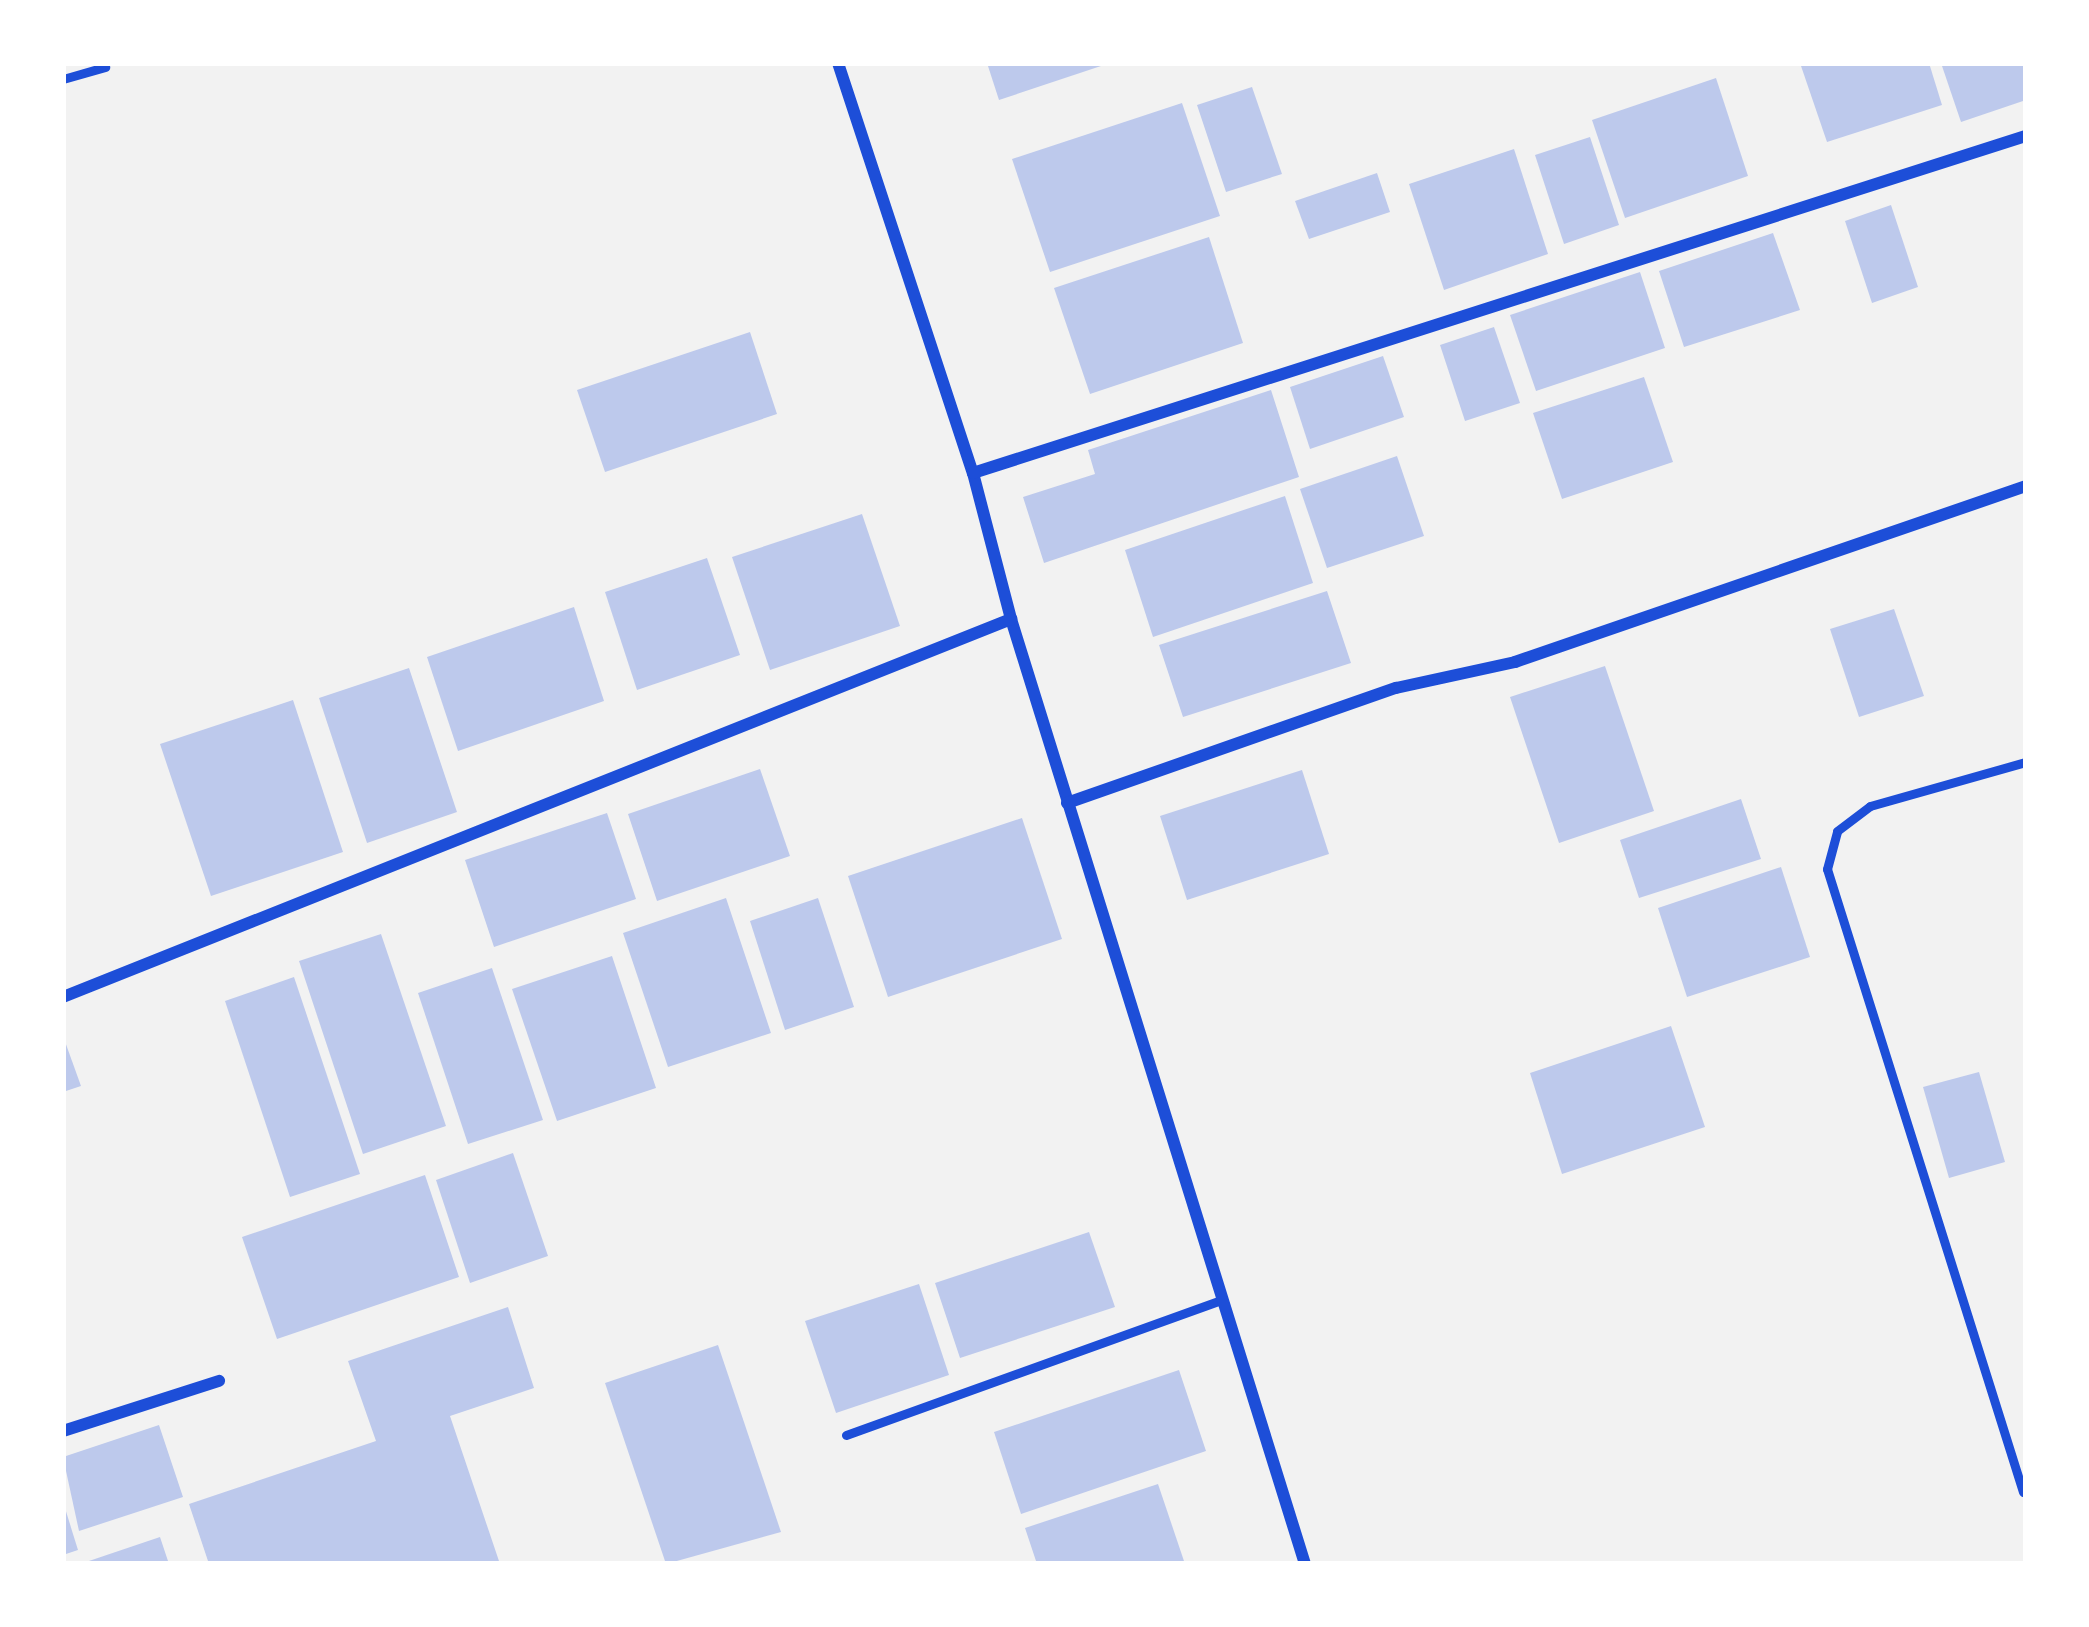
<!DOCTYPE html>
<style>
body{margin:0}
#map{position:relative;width:2089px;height:1627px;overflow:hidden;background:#f2f2f2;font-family:"DejaVu Sans",sans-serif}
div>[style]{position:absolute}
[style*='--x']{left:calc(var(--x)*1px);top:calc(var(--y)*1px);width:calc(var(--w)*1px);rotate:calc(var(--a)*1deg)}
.building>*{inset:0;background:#bdc9ec}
.service>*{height:9px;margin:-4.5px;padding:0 4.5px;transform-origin:4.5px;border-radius:4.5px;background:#1d4ed8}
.minor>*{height:12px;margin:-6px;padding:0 6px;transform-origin:6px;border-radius:6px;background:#1d4ed8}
span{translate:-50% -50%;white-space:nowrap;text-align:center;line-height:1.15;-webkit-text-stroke:9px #fff;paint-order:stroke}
.frame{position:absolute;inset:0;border:66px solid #fff;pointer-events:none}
</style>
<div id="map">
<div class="building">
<div style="clip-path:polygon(987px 63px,1107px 63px,1107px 64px,999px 100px)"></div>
<div style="clip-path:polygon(1800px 63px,1929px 63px,1942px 105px,1827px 142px)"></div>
<div style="clip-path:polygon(1941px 63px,2026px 63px,2026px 100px,1961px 122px)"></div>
<div style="clip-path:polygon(1716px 78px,1748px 176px,1625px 218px,1592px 120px)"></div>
<div style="clip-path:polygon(1252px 87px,1282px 174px,1226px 192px,1197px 105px)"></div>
<div style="clip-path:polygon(1182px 103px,1220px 216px,1050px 272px,1012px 159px)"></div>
<div style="clip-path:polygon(1590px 137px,1619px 225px,1564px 244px,1535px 155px)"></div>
<div style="clip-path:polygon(1514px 149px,1548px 254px,1444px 290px,1409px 184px)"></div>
<div style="clip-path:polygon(1377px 173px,1390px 212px,1309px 239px,1295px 201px)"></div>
<div style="clip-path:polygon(1891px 205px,1918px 287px,1872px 303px,1845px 221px)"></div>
<div style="clip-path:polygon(1773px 233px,1800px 310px,1684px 347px,1659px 271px)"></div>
<div style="clip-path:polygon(1209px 237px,1243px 343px,1090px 394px,1054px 288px)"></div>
<div style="clip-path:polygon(1640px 272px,1665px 348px,1536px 391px,1510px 315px)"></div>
<div style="clip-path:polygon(1494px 327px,1520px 403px,1465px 421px,1440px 345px)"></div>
<div style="clip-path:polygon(750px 332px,777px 414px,605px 472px,577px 390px)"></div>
<div style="clip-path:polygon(1383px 356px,1404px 417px,1310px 449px,1290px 387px)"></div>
<div style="clip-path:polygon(1644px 377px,1673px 462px,1562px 499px,1533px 413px)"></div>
<div style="clip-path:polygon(1271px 390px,1299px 477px,1044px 563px,1023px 497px,1095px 474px,1088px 450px)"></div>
<div style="clip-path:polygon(1397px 456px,1424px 536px,1327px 568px,1300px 489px)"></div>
<div style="clip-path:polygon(1285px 496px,1313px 583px,1153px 637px,1125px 550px)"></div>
<div style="clip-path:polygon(862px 514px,900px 626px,770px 670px,732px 557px)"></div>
<div style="clip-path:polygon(707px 558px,740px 655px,637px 690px,605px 592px)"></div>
<div style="clip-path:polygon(1327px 591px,1351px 663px,1183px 717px,1159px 645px)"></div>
<div style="clip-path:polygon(574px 607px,604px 701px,458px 751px,427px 657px)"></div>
<div style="clip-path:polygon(1894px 609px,1924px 696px,1859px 717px,1830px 629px)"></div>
<div style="clip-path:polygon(1605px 666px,1654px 811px,1559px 843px,1510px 697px)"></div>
<div style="clip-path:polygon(409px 668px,457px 812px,367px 843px,319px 698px)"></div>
<div style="clip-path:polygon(293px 700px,343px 852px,211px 896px,160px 744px)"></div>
<div style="clip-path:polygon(760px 769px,790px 856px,657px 901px,628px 814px)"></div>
<div style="clip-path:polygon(1302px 770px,1329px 854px,1187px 900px,1160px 816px)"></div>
<div style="clip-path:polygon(1741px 799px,1761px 859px,1639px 898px,1620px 840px)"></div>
<div style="clip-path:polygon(607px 813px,636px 899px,494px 947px,465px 860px)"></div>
<div style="clip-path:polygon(1022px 818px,1062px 939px,888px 997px,848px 876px)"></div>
<div style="clip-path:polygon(1781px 867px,1810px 957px,1687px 997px,1658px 908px)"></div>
<div style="clip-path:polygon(726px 898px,771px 1033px,668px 1067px,623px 933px)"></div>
<div style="clip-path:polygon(818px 898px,854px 1007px,785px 1030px,750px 921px)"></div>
<div style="clip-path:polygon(381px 934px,446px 1126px,363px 1154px,299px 961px)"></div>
<div style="clip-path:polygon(612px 956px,656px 1088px,557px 1121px,512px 989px)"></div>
<div style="clip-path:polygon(492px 968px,543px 1120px,468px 1144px,418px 993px)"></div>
<div style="clip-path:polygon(294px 977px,360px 1174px,290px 1197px,225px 1001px)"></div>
<div style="clip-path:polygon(1671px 1026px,1705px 1127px,1562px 1174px,1530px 1073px)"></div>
<div style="clip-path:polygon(63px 1036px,81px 1086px,63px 1092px)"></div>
<div style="clip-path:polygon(1979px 1072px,2005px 1162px,1949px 1178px,1923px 1087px)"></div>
<div style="clip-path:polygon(513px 1153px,548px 1256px,470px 1283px,436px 1180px)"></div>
<div style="clip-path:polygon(425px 1175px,459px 1277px,277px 1339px,242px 1237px)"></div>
<div style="clip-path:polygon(1089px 1232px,1115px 1307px,960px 1358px,935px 1283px)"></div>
<div style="clip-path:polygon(919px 1284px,949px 1375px,836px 1413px,805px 1321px)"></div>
<div style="clip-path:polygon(508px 1307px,534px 1388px,450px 1416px,500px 1564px,209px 1564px,189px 1504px,376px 1441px,348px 1361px)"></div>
<div style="clip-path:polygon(718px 1345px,781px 1532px,666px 1564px,605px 1383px)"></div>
<div style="clip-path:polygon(1179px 1370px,1206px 1451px,1021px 1514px,994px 1432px)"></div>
<div style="clip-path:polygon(159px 1425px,183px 1497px,79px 1531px,63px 1457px)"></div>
<div style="clip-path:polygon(1158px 1484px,1185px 1564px,1037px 1564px,1025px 1528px)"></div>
<div style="clip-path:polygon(64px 1505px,78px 1550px,63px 1555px,63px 1506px)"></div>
<div style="clip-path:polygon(160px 1537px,169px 1564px,83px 1564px,83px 1563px)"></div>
</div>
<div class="service">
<div style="--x:63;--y:79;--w:44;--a:-15.9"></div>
<div style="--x:846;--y:1435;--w:398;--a:-19.8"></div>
<div style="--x:2023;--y:1492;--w:653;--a:-107.46"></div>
<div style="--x:1827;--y:869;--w:39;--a:-75"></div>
<div style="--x:1837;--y:831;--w:41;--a:-37.1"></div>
<div style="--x:1870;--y:806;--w:162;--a:-15.8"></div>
</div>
<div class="minor">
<div style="--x:838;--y:63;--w:432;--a:71.8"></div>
<div style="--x:973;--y:473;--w:151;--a:75.4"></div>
<div style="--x:1011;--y:619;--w:990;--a:72.72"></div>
<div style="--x:973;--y:473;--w:1106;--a:-17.75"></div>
<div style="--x:1067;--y:803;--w:349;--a:-19.3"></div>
<div style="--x:1396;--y:688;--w:122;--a:-12.3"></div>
<div style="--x:1515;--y:662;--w:540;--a:-19"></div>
<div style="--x:63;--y:997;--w:1021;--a:-21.74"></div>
<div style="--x:63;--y:1431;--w:164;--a:-17.8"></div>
</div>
<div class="frame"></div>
</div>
